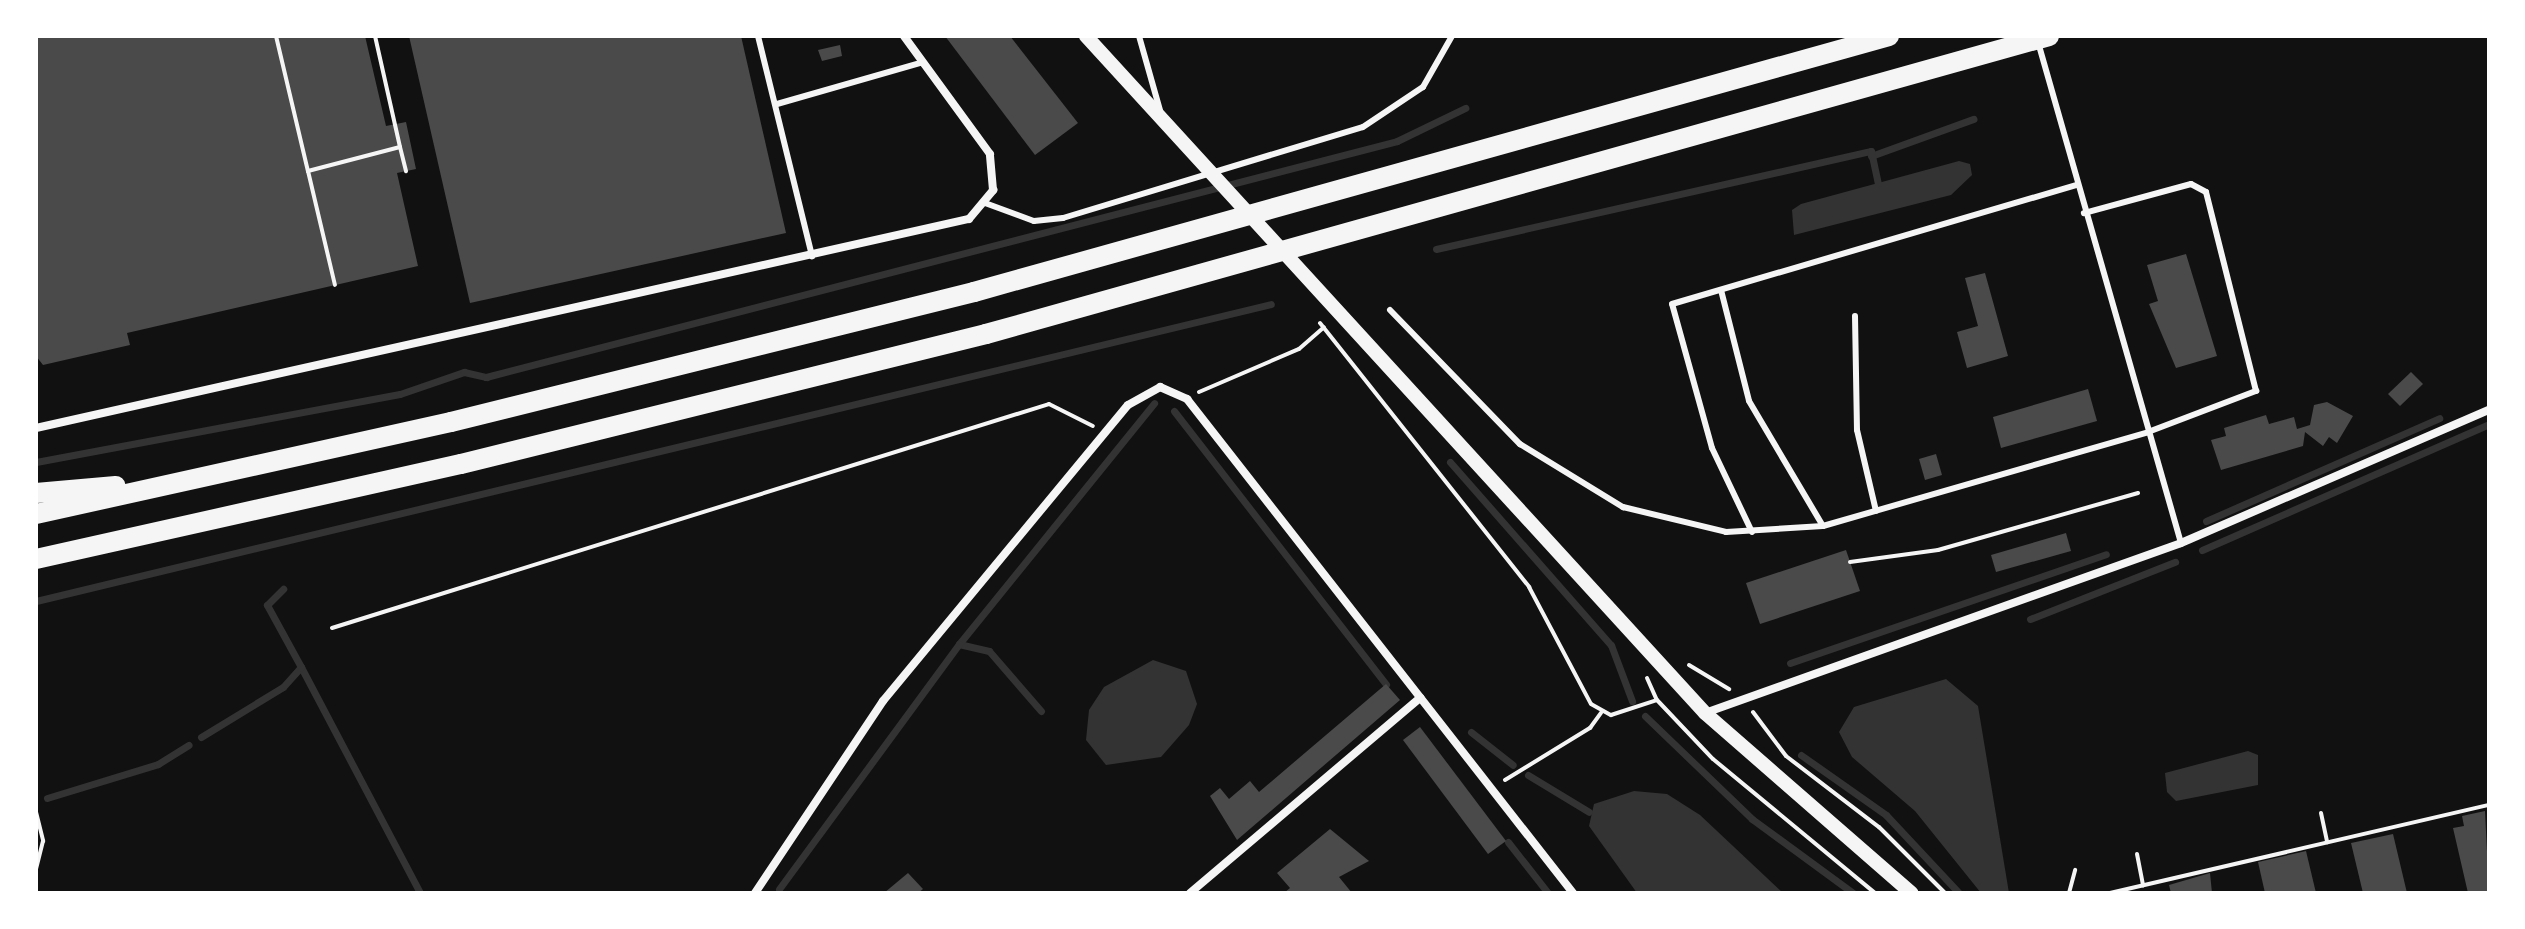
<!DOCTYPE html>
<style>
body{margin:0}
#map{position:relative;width:2525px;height:929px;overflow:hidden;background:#111;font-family:"DM Sans",sans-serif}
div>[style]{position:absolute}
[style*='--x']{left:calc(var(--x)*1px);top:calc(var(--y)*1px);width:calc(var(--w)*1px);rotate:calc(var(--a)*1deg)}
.water>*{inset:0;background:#333}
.stream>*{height:7px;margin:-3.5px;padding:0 3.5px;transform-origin:3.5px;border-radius:3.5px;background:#333}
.building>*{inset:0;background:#4a4a4a}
.path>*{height:4px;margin:-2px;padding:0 2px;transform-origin:2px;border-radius:2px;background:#f5f5f5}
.service>*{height:6px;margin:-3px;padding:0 3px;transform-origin:3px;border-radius:3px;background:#f5f5f5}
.minor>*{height:8px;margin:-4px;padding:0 4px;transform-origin:4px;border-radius:4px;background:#f5f5f5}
.tertiary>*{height:14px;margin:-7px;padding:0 7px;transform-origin:7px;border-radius:7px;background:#f5f5f5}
.motorway>*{height:20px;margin:-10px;padding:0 10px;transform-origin:10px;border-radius:10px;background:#f5f5f5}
span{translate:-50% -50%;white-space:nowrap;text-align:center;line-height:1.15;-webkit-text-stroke:7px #fff;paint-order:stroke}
.frame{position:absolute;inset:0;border:38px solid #fff;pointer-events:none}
</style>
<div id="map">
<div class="water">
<div style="clip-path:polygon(1959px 161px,1970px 164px,1972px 175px,1951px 195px,1794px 235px,1792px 210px,1801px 204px)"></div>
<div style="clip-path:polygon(1153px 660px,1186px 671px,1197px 704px,1189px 725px,1161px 757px,1106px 765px,1086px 740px,1089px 710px,1104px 687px)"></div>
<div style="clip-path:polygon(1946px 679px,1978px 706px,2009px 893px,1981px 893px,1915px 811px,1852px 757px,1839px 732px,1854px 707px)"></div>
<div style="clip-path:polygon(2248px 751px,2258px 755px,2258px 785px,2176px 801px,2167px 792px,2165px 773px)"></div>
<div style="clip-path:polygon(1634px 791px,1667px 794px,1700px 815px,1783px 893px,1637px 893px,1589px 826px,1594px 804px)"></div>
</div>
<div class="stream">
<div style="--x:1871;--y:156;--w:109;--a:-19.9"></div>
<div style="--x:1436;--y:249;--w:446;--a:-12.7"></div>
<div style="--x:1871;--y:151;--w:33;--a:78"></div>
<div style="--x:1174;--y:411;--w:346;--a:52.2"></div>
<div style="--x:36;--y:462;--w:370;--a:-10.6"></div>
<div style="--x:400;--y:394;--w:68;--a:-19"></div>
<div style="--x:464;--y:372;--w:23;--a:13"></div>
<div style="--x:486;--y:377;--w:941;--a:-14.52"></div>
<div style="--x:1397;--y:141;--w:76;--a:-25.9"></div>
<div style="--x:1450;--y:462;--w:244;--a:48.7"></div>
<div style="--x:1611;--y:645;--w:60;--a:69.4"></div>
<div style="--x:2206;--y:521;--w:255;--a:-23.8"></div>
<div style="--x:2202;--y:550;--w:313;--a:-23.7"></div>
<div style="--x:36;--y:601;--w:1270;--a:-13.52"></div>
<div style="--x:2030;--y:619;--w:156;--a:-21.5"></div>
<div style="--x:1790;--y:663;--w:334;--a:-19"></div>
<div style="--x:301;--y:667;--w:255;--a:62.2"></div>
<div style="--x:1041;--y:711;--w:79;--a:-130.9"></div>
<div style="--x:989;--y:651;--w:31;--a:-167"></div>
<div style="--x:959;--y:644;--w:310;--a:-51"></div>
<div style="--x:1645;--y:716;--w:149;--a:43.9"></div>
<div style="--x:1752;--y:819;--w:125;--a:36.2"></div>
<div style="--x:1471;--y:732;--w:53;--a:38.2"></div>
<div style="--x:201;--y:737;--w:96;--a:-31.4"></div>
<div style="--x:283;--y:687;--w:27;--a:-48"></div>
<div style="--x:301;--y:667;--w:71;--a:-118.7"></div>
<div style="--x:267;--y:605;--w:23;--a:-45"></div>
<div style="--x:1801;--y:755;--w:104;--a:35.2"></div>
<div style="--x:1886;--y:815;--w:107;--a:46.9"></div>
<div style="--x:1528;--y:775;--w:71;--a:31.2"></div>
<div style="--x:47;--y:798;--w:116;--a:-17"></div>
<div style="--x:158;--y:764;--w:36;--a:-32"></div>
<div style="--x:1508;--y:842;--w:65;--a:51.9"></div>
<div style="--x:779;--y:889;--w:304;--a:-53.7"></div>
</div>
<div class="building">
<div style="clip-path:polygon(36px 36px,365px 36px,386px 126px,406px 122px,416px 169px,397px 173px,418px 266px,127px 333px,130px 345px,43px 365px,36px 356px)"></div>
<div style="clip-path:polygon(409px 36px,741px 36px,786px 233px,470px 303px)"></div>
<div style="clip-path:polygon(945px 36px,1010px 36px,1078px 123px,1035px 155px)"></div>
<div style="clip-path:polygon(840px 45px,842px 56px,822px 61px,818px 50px)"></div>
<div style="clip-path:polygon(2186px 254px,2217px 356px,2176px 368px,2149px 304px,2158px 301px,2147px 265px)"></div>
<div style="clip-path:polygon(1985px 273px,2008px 356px,1967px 368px,1957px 332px,1978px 326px,1965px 278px)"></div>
<div style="clip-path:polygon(2411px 372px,2423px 384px,2400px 406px,2388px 394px)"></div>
<div style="clip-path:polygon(2088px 389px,2097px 421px,2001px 448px,1993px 417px)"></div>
<div style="clip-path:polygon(2327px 402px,2353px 416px,2337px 443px,2329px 437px,2323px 446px,2305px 432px,2303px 446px,2221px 470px,2211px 440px,2226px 436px,2224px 428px,2266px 415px,2269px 424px,2294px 417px,2297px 429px,2310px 425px,2314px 405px)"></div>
<div style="clip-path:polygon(1936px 454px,1942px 475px,1925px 480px,1919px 459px)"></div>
<div style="clip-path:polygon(2066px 533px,2071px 551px,1996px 572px,1991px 555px)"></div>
<div style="clip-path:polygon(1846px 550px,1860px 591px,1760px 624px,1746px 583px)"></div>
<div style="clip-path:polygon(1386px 684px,1400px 700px,1237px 840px,1210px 796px,1220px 788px,1229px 799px,1250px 781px,1259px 792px)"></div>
<div style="clip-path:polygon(1420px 727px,1506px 841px,1488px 854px,1403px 740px)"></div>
<div style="clip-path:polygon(2485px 811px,2489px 893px,2468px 893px,2453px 828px,2464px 826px,2462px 816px)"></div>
<div style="clip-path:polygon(1330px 829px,1369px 861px,1339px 877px,1352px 893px,1284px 893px,1290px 888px,1277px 873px)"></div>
<div style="clip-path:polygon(2393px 834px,2407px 893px,2363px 893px,2351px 843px)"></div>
<div style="clip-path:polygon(2306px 851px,2316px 893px,2265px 893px,2258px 862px)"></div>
<div style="clip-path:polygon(908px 873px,923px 889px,918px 893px,884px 893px)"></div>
<div style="clip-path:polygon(2210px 873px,2212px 893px,2171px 893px,2169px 885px)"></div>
</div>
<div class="path">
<div style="--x:276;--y:36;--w:139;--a:76.7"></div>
<div style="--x:308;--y:171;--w:95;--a:-14.6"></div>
<div style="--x:400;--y:147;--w:25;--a:76"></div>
<div style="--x:375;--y:36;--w:114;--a:77.3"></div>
<div style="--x:308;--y:171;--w:117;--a:76.7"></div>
<div style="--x:1320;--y:323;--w:337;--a:51.6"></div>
<div style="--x:1529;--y:587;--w:132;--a:62.1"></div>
<div style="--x:1591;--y:704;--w:23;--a:29"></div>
<div style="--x:1611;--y:715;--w:48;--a:-18.1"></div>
<div style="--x:1199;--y:392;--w:109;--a:-23.3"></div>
<div style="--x:1299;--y:349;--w:33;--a:-41"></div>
<div style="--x:1850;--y:562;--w:89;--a:-7.8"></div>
<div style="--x:1938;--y:550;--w:208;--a:-15.9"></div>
<div style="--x:332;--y:628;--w:751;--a:-17.35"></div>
<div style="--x:1049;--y:404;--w:49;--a:26.6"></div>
<div style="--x:1689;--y:665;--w:47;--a:31"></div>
<div style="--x:1647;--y:678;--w:24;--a:66"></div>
<div style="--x:1657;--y:700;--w:81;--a:46.5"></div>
<div style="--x:1713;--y:759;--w:210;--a:39.6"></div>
<div style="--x:1753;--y:712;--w:55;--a:53.1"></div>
<div style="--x:1786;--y:756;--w:117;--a:37.4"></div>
<div style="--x:1879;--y:827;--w:93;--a:45"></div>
<div style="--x:1505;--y:780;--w:100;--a:-31.5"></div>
<div style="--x:1590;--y:728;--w:19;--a:-54"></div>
<div style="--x:36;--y:812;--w:30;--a:76"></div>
<div style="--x:43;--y:841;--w:29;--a:104"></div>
<div style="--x:2321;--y:813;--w:30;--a:78"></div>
<div style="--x:2137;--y:854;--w:32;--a:79"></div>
<div style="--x:2069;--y:893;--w:24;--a:-75"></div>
<div style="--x:2110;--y:893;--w:389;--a:-13.1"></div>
</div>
<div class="service">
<div style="--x:758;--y:36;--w:227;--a:76.2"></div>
<div style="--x:1139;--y:36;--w:77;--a:74.2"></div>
<div style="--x:2038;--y:42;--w:521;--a:74.07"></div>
<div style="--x:777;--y:104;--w:152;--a:-16"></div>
<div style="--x:985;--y:203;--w:52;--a:20.2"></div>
<div style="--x:1034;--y:221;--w:29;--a:-6"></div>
<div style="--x:1063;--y:218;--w:313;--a:-16.9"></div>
<div style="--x:1363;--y:127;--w:72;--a:-33.7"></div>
<div style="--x:1423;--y:87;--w:59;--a:-60.4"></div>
<div style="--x:1721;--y:290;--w:114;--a:75.8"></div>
<div style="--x:1749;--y:401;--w:145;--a:59.4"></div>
<div style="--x:1390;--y:310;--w:187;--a:45.9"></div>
<div style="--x:1520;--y:444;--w:121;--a:31.5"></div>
<div style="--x:1623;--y:507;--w:106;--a:13.6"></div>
<div style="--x:1726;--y:532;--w:97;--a:-3.5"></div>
<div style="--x:1823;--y:526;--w:338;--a:-16.1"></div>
<div style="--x:2148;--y:432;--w:116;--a:-20.8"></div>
<div style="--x:2256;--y:391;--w:205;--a:-104.1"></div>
<div style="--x:2206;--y:192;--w:17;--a:-152"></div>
<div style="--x:2191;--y:184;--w:111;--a:164.8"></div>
<div style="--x:1855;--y:316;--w:114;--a:89"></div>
<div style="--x:1857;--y:430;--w:83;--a:76.8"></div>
<div style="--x:1752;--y:532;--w:93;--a:-115.5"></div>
<div style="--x:1712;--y:448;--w:149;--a:-105.5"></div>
<div style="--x:1672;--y:304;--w:422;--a:-16.4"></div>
</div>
<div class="minor">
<div style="--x:36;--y:428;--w:956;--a:-12.63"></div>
<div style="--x:969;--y:219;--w:38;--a:-50"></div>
<div style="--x:993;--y:190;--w:36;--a:-95"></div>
<div style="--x:990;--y:154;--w:146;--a:-126.1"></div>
<div style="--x:1705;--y:713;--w:505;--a:-19.65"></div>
<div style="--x:2181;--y:543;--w:335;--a:-23.4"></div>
<div style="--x:755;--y:893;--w:231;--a:-56.3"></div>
<div style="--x:883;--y:701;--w:384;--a:-50.4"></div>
<div style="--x:1128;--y:405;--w:37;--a:-29"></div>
<div style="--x:1160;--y:387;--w:30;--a:24"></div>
<div style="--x:1187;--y:399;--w:627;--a:52"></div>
<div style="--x:1190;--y:893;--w:302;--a:-40.3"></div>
</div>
<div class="tertiary">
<div style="--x:1086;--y:36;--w:917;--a:47.56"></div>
<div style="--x:1705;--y:713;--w:274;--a:41.1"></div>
</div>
<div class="motorway">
<div style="--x:36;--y:493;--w:80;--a:-5"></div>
<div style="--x:36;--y:514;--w:425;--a:-12.5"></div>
<div style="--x:451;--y:422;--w:539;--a:-13.96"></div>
<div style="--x:974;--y:292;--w:950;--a:-15.63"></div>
<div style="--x:36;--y:559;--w:435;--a:-12.6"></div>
<div style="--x:461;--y:464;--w:541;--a:-13.91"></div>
<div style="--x:986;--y:334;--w:1104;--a:-15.66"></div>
</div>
<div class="frame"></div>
</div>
